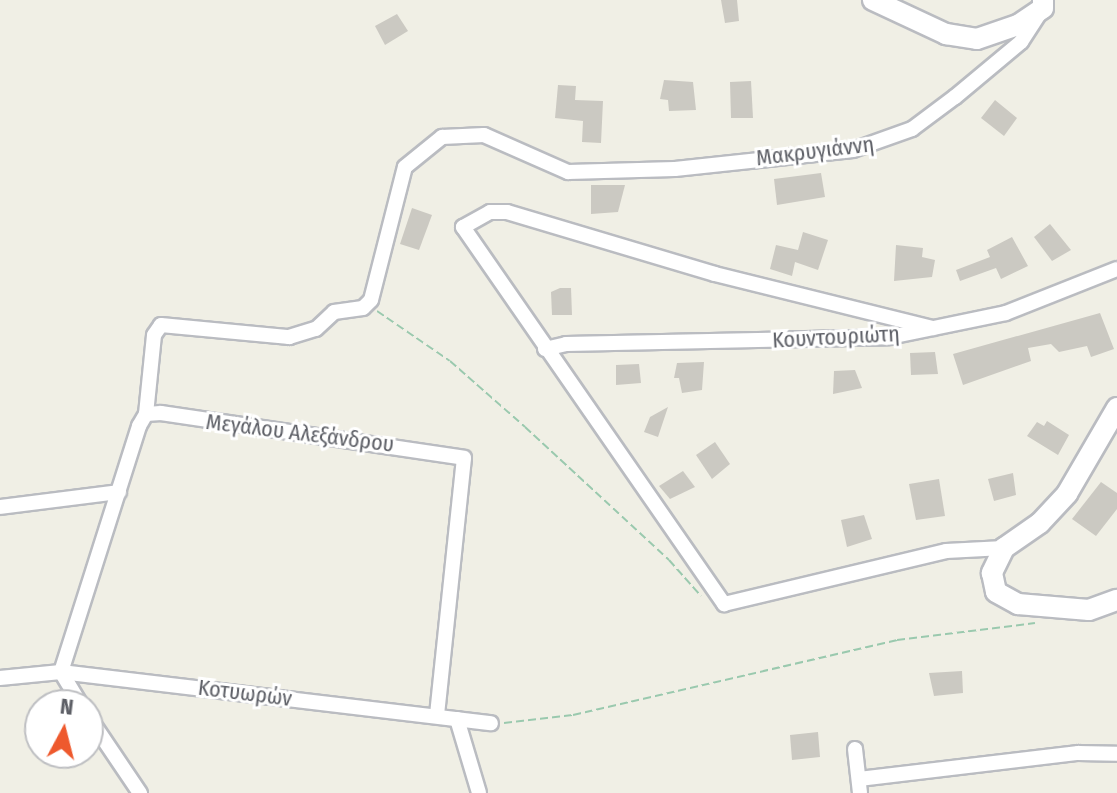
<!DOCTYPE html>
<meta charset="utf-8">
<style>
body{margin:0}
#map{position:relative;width:1117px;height:793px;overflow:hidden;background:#f0efe5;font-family:"Fira Sans Condensed",sans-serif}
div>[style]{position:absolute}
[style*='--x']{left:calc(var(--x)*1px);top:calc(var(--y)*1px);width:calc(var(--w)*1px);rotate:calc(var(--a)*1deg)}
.building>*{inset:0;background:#cbc9c2}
.path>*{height:2px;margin-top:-1px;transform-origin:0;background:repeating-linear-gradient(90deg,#9ac9ae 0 8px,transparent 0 12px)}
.roads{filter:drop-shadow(2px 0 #babcc1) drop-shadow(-2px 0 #babcc1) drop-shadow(0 2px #babcc1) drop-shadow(0 -2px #babcc1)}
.street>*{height:14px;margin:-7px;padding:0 7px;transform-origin:7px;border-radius:7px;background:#fff}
.secondary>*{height:20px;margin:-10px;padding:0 10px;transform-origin:10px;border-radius:10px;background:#fff}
span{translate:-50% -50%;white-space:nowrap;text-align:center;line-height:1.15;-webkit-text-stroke:6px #fff;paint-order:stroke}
.street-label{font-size:22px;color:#5d5f66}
.north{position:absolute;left:24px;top:689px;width:80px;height:80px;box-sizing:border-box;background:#fff;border:2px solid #bebfc2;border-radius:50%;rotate:7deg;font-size:22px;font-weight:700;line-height:32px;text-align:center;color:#5d5f66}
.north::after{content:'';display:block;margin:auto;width:28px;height:36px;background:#ee592d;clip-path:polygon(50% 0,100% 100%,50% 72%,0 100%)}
</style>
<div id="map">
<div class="building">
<div style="clip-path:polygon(721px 0,737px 0,739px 21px,725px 23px)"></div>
<div style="clip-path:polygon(397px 14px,408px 31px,385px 45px,375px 26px)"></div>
<div style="clip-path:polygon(664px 80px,693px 82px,696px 110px,669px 111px,668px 100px,660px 99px)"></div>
<div style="clip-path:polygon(751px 81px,753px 118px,731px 118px,730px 82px)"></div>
<div style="clip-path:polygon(558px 85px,576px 86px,575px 100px,603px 101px,601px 143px,582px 142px,583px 121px,555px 118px)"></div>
<div style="clip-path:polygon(995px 100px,1017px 118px,1004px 136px,981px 118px)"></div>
<div style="clip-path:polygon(821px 173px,825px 197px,777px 205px,774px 179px)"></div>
<div style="clip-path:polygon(591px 185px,625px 185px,618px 212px,591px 214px)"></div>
<div style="clip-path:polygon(412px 208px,432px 215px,419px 250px,400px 244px)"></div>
<div style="clip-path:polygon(1050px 224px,1071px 250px,1052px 261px,1034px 237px)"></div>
<div style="clip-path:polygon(803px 232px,828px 240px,818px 270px,795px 262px,792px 276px,770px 269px,776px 245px,798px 250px)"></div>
<div style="clip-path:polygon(1012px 237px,1028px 266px,1001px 279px,996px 268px,960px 281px,956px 270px,990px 257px,987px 250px)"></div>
<div style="clip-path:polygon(896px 245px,923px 248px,922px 257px,935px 260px,932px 277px,894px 281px)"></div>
<div style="clip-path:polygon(560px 288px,571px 288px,572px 315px,552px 315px,551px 292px)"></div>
<div style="clip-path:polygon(1100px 313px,1114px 349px,1091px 357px,1087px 346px,1059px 352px,1051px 344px,1028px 348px,1031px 361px,963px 385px,953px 354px)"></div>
<div style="clip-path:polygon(935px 352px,938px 374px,911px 375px,910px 353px)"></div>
<div style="clip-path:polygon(704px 362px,702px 390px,682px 393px,679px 378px,674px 378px,677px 363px)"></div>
<div style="clip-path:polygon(639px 364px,641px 383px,616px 385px,616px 365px)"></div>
<div style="clip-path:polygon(855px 370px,862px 388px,833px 394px,834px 371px)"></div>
<div style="clip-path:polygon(668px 407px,658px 437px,644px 432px,650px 417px)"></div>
<div style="clip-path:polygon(1047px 421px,1069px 435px,1058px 455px,1027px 436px,1037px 422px,1044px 426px)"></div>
<div style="clip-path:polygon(715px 442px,730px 464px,712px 479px,696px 455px)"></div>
<div style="clip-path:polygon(683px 471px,695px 487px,670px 499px,659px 486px)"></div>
<div style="clip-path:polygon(1013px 473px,1016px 495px,994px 501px,988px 479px)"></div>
<div style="clip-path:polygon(939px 479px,945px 516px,916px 520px,909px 484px)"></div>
<div style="clip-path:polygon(1101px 482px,1117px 493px,1117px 509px,1096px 536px,1072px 519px)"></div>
<div style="clip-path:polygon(864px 515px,872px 539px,847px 547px,841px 520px)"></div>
<div style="clip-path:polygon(962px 671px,963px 693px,934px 696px,929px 673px)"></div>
<div style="clip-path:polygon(818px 732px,820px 757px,792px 760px,790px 735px)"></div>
</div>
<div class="path">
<div style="--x:377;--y:311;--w:88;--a:34.4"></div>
<div style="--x:450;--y:361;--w:100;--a:41.3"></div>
<div style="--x:525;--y:427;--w:196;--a:42.7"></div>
<div style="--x:669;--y:560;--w:48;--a:48.4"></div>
<div style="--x:504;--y:723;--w:69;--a:-6.6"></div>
<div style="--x:573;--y:715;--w:333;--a:-13"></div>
<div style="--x:897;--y:640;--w:139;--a:-7"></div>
</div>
<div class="roads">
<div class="street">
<div style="--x:933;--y:328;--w:225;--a:-166.1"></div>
<div style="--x:715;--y:274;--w:217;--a:-163.4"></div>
<div style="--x:507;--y:212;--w:17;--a:180"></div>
<div style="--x:490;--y:212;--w:31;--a:151"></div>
<div style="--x:463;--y:227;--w:459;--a:55.3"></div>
<div style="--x:724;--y:604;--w:228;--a:-13.4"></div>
<div style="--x:946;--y:551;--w:58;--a:-3"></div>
<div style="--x:545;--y:349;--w:22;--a:-13"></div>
<div style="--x:566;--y:344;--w:324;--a:-1.2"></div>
<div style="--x:890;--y:337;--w:118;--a:-11.7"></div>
<div style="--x:1006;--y:313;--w:119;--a:-21.6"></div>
<div style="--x:146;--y:414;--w:79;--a:-84.2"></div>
<div style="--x:154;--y:335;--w:12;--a:-55"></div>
<div style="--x:161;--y:325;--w:129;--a:5.4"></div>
<div style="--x:289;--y:337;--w:28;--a:-17"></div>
<div style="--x:316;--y:329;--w:25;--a:-43"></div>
<div style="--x:334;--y:312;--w:29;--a:-8"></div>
<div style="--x:363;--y:308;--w:11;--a:-45"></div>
<div style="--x:371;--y:300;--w:137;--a:-75.7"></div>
<div style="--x:405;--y:167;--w:48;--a:-39"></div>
<div style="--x:442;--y:137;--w:42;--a:-2.7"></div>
<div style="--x:484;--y:135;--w:92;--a:23.8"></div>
<div style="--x:568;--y:172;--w:107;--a:-1.6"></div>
<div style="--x:675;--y:169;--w:179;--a:-6.1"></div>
<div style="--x:853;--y:150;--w:63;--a:-19.6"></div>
<div style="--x:912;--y:129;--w:54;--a:-36.7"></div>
<div style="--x:955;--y:97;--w:86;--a:-39.8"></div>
<div style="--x:1021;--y:42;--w:40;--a:-57.1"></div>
<div style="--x:0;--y:507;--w:120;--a:-7.2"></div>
<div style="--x:0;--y:678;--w:61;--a:-5.6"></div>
<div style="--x:61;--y:672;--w:433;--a:6.8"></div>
<div style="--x:81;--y:705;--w:39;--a:-121"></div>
<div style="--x:61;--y:672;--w:258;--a:-72.4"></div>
<div style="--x:139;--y:426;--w:14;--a:-60"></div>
<div style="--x:146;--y:414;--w:15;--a:-4"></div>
<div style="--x:161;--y:413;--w:306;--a:8.4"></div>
<div style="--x:464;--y:458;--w:259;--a:96"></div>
<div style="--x:88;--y:716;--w:93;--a:56"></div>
<div style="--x:457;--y:719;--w:77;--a:73.4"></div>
<div style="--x:855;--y:749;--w:44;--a:83.5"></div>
<div style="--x:859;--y:779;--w:221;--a:-6.8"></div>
<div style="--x:1078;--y:753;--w:39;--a:1"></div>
</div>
<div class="secondary">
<div style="--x:873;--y:0;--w:81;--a:25"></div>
<div style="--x:946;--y:34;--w:31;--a:9"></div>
<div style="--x:977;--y:39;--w:43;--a:-18.9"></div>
<div style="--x:1018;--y:25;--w:30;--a:-34"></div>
<div style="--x:1043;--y:8;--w:8;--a:-90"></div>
<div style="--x:1117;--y:408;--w:99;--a:120.2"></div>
<div style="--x:1067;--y:494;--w:40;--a:133"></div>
<div style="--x:1040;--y:523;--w:44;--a:145.2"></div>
<div style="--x:1004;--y:548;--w:28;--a:116"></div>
<div style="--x:992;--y:573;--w:19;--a:78"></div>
<div style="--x:996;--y:592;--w:25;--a:29"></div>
<div style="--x:1018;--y:604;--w:71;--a:4.8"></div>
<div style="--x:1089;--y:610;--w:30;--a:-20"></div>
</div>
</div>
<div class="street-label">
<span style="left:815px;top:151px;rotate:-7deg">Μακρυγιάννη</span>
<span style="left:836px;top:337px;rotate:-3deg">Κουντουριώτη</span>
<span style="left:300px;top:433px;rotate:7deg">Μεγάλου Αλεξάνδρου</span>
<span style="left:245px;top:693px;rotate:7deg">Κοτυωρών</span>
</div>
<div class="north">N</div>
</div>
